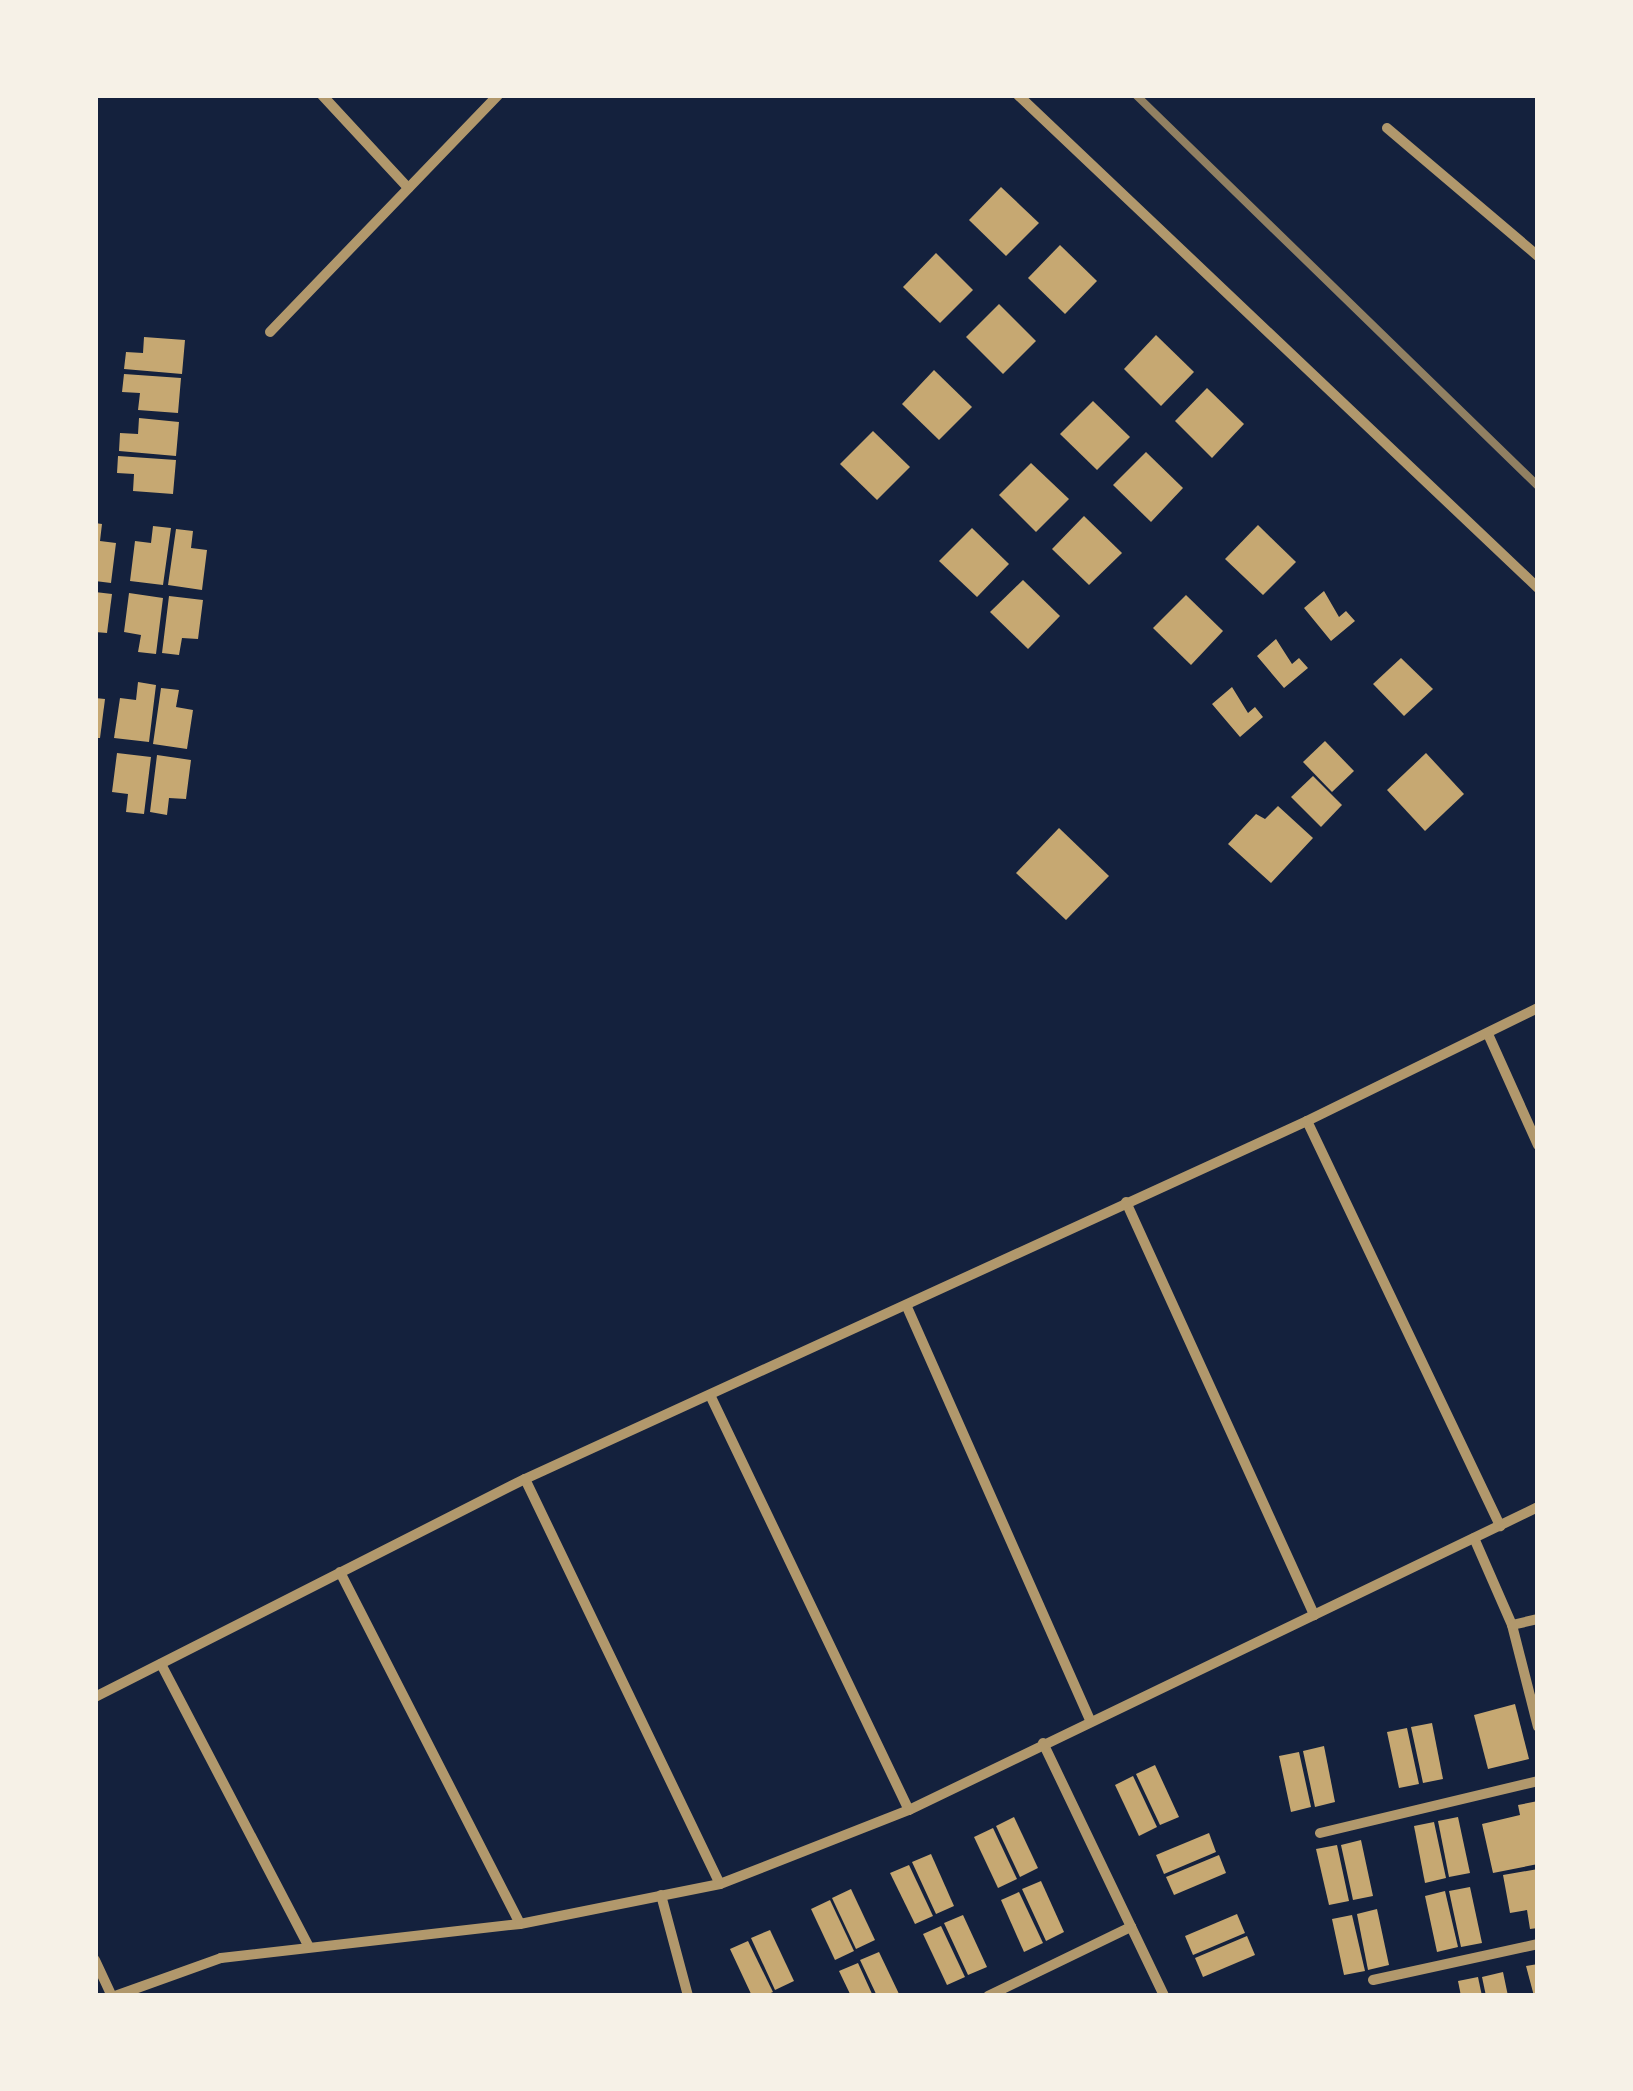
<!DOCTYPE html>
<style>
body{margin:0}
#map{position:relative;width:1633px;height:2091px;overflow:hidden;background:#14213d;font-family:Quicksand,sans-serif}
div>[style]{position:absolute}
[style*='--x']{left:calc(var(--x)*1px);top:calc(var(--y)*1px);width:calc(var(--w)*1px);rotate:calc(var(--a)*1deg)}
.building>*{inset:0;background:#c6a872}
.minor>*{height:10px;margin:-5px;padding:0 5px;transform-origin:5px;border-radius:5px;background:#b1986c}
.rail>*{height:8px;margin:-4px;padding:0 4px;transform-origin:4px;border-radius:4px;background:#918062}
span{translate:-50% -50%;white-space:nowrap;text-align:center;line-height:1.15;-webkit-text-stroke:8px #f6f1e7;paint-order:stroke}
.frame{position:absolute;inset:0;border:98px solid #f6f1e7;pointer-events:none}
</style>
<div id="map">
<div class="building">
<div style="clip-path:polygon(1001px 187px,1039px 223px,1006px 256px,969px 220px)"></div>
<div style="clip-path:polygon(1060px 245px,1097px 281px,1065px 314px,1028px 278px)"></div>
<div style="clip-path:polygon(936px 253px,973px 290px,940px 323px,903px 287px)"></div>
<div style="clip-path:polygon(999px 304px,1036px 341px,1003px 374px,966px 337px)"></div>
<div style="clip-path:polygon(1156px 335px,1194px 372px,1161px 406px,1124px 369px)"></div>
<div style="clip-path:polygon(144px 337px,185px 340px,182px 374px,124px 369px,126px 352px,143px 353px)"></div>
<div style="clip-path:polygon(934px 370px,972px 407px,939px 440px,902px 404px)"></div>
<div style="clip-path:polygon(124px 374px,181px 378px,178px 413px,138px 410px,140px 393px,122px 392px)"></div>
<div style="clip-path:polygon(1207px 388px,1244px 424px,1212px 458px,1175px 421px)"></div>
<div style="clip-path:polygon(1093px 401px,1130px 437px,1097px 470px,1060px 434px)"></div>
<div style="clip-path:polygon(139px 418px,179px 422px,176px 456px,119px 451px,120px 433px,138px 434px)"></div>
<div style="clip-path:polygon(873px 431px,910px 467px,877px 500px,840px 464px)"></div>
<div style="clip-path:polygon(1146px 452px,1183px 488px,1151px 522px,1113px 485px)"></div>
<div style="clip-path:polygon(118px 456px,176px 460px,173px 494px,133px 491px,134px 474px,117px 473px)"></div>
<div style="clip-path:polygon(1031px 463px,1069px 499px,1036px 532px,999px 495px)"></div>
<div style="clip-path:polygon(1084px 516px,1122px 553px,1089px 585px,1052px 549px)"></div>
<div style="clip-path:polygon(95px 523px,102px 524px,100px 541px,116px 543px,111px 583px,95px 581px)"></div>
<div style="clip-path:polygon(1258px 525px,1296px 562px,1263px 595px,1225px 559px)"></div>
<div style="clip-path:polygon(153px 526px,171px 528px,163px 585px,130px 581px,135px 541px,151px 543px)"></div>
<div style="clip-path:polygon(972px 528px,1009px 564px,977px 597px,939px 561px)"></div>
<div style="clip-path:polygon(176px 529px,193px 531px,191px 548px,207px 550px,202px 590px,168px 585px)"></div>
<div style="clip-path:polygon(1023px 580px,1060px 616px,1028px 649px,990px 612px)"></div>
<div style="clip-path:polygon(1324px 591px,1339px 617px,1346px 611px,1355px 621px,1331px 641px,1304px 608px)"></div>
<div style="clip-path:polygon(95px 592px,112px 594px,107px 633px,95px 632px)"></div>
<div style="clip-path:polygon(129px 593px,163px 598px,156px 654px,138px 652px,141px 635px,124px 632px)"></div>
<div style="clip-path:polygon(1186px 595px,1223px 631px,1191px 665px,1153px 628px)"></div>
<div style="clip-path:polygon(169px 596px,203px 600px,198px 639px,182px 638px,179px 655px,162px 653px)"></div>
<div style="clip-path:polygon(1276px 639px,1292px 664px,1299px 658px,1308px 668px,1284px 688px,1257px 656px)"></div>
<div style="clip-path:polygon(1401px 658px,1433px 689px,1404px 716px,1373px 684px)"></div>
<div style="clip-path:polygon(138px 682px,156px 685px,149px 742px,114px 738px,120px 698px,136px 700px)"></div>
<div style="clip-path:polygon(1232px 687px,1248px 713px,1255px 707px,1263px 717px,1240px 737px,1212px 704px)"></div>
<div style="clip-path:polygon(161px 688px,179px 690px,176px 707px,193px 710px,187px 749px,153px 744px)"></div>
<div style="clip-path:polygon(95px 698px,105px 699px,100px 738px,95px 738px)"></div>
<div style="clip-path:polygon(1325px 741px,1354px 771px,1332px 792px,1303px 762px)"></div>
<div style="clip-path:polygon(117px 753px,151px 757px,144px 814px,126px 812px,128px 794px,112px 792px)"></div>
<div style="clip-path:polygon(1426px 753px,1464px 794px,1425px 831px,1387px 790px)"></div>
<div style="clip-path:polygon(157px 755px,191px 760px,186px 799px,169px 798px,167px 815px,150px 812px)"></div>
<div style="clip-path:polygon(1313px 776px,1342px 805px,1321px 827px,1291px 797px)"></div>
<div style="clip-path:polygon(1278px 806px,1313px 838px,1271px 883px,1228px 844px,1256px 814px,1265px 819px)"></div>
<div style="clip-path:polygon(1059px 828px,1109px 876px,1066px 920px,1016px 873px)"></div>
<div style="clip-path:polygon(1515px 1704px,1529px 1759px,1488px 1769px,1474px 1715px)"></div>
<div style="clip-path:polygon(1432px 1723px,1443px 1779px,1423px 1783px,1411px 1727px)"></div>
<div style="clip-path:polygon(1407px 1728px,1419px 1784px,1399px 1788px,1387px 1732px)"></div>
<div style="clip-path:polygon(1324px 1746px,1335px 1802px,1315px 1807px,1303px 1751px)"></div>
<div style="clip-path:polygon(1299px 1752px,1311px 1807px,1291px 1812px,1279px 1756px)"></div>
<div style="clip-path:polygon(1155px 1765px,1179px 1817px,1160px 1825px,1136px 1774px)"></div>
<div style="clip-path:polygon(1133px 1776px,1157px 1827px,1139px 1836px,1115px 1785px)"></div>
<div style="clip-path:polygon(1538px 1801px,1538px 1864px,1493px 1873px,1482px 1824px,1520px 1815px,1518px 1805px)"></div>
<div style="clip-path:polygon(1014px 1817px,1038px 1868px,1020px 1877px,996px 1826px)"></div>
<div style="clip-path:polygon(1458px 1817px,1470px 1873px,1449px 1877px,1438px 1821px)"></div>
<div style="clip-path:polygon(1434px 1822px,1446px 1878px,1425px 1883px,1414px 1826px)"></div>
<div style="clip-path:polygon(993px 1828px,1017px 1879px,998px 1888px,974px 1837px)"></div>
<div style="clip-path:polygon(1209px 1833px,1216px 1852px,1164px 1874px,1156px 1855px)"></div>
<div style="clip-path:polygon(1361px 1840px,1373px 1896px,1353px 1900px,1341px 1845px)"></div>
<div style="clip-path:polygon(1337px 1845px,1349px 1901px,1329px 1905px,1316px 1849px)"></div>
<div style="clip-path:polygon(931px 1854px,954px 1906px,936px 1914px,912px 1862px)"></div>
<div style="clip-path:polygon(1219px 1855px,1226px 1873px,1174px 1895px,1166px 1877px)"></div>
<div style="clip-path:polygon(909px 1865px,933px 1916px,915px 1924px,890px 1873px)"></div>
<div style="clip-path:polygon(1538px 1869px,1538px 1928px,1530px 1929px,1527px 1910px,1510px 1913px,1503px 1875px)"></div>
<div style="clip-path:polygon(1041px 1881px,1064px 1932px,1046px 1941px,1022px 1889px)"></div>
<div style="clip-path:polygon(1470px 1887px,1482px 1943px,1461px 1947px,1449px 1891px)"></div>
<div style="clip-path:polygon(851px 1889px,875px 1940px,856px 1949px,832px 1898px)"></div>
<div style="clip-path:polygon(1445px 1891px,1458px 1947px,1437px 1952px,1425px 1896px)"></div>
<div style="clip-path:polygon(1019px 1892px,1043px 1943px,1024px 1952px,1001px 1900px)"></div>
<div style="clip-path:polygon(830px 1900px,854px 1951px,835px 1960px,811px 1909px)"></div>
<div style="clip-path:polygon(1377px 1909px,1389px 1965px,1368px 1970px,1357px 1914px)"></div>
<div style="clip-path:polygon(1237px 1914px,1245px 1933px,1193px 1955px,1185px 1936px)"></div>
<div style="clip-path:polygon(963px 1915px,987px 1967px,968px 1975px,944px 1923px)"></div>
<div style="clip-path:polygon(1352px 1915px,1365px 1971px,1344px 1975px,1332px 1919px)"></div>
<div style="clip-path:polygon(941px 1926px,965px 1977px,947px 1985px,923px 1934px)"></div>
<div style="clip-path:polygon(770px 1930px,794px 1981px,775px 1990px,751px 1938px)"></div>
<div style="clip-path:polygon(1247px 1936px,1255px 1955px,1203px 1977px,1195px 1958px)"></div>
<div style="clip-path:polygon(748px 1941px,773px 1992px,764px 1996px,752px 1996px,730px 1949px)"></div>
<div style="clip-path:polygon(879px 1952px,900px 1996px,877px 1996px,860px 1960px)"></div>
<div style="clip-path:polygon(858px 1963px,873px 1996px,851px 1996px,839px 1971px)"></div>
<div style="clip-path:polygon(1538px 1964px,1538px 1996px,1534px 1996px,1526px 1966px)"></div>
<div style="clip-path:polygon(1503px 1972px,1508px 1996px,1486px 1996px,1482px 1977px)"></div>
<div style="clip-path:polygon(1478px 1977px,1482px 1996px,1461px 1996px,1458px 1981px)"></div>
</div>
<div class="minor">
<div style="--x:322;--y:95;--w:127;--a:47.2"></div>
<div style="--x:1018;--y:95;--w:717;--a:43.47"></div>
<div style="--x:1387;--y:128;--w:198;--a:40.3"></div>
<div style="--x:270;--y:332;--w:329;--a:-46.1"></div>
<div style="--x:1488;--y:1034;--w:122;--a:65.8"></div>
<div style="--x:1307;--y:1121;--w:449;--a:64.5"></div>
<div style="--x:1126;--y:1202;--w:454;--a:65.5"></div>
<div style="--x:907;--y:1307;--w:452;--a:66.1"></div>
<div style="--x:710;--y:1395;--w:460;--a:64.4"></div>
<div style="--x:525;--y:1479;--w:449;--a:64.3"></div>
<div style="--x:1474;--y:1538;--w:95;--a:66.4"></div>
<div style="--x:1512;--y:1625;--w:105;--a:75.7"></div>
<div style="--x:340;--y:1572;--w:395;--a:62.9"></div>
<div style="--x:1512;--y:1625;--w:27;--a:-13"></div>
<div style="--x:161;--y:1664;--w:317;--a:62.4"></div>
<div style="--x:95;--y:1697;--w:482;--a:-26.9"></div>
<div style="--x:525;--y:1479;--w:860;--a:-24.6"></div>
<div style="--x:1307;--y:1121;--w:257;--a:-26.1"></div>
<div style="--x:1043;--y:1743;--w:280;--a:64.4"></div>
<div style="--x:1320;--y:1833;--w:224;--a:-13.4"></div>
<div style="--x:661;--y:1895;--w:105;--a:75"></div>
<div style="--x:95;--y:1960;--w:40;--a:65"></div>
<div style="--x:1373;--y:1980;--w:169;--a:-12.3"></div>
<div style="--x:115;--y:1996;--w:113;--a:-19.7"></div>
<div style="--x:221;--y:1958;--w:301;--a:-6.5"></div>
<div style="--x:520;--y:1924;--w:204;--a:-11.3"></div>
<div style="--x:720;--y:1884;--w:203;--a:-21.4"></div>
<div style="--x:909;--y:1810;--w:698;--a:-25.72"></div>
<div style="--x:988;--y:1996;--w:159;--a:-25.8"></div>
</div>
<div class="rail">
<div style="--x:1136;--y:95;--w:561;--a:44.21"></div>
</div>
<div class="frame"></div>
</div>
